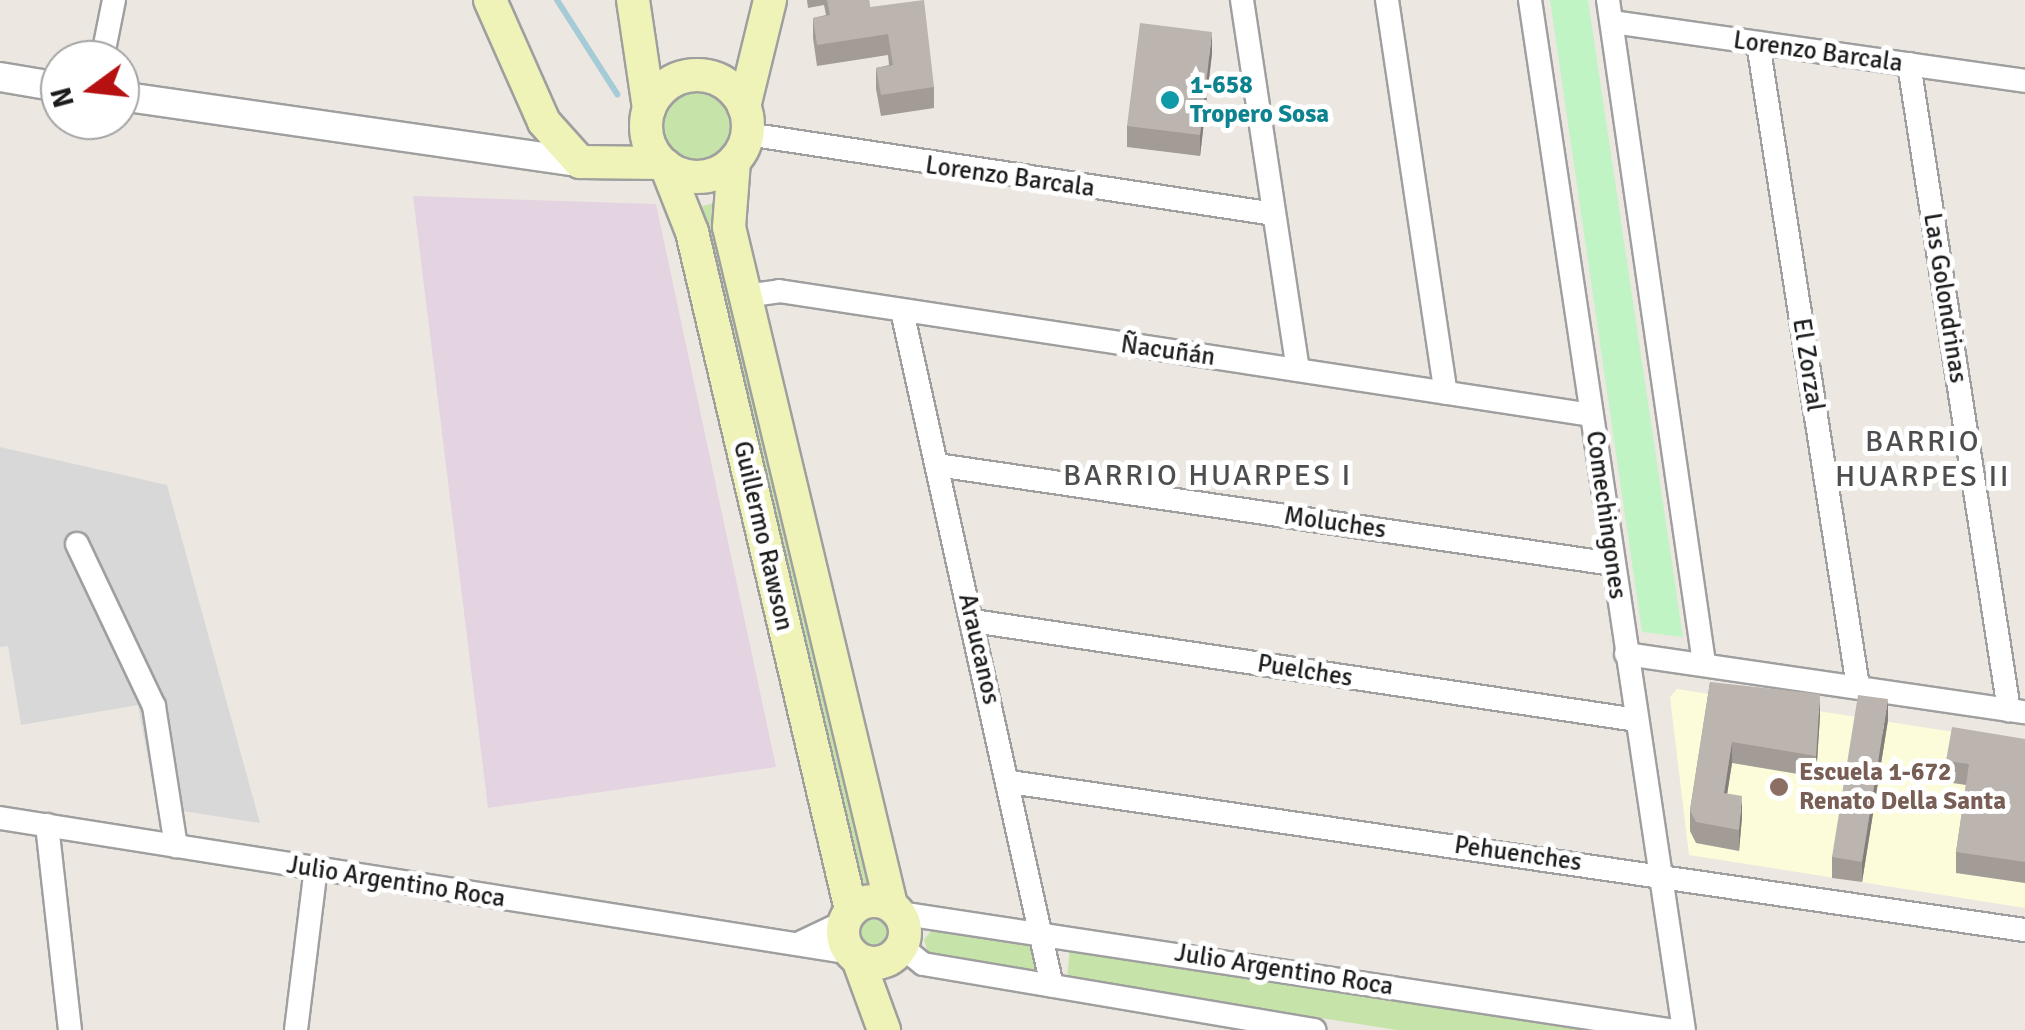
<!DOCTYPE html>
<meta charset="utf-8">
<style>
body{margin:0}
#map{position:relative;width:2025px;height:1030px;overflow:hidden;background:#ece8e1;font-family:Signika,sans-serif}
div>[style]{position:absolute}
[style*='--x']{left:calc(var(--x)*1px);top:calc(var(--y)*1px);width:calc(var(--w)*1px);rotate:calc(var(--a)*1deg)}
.residential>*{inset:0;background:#d9d8d8}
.industrial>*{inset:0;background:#e4d4e1}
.education>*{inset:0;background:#fcfcda}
.grass>*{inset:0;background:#c6e3aa}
.round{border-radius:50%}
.park>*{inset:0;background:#c0f4c4}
.stream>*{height:6px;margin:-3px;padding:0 3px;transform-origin:3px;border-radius:3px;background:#a5cbd6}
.roads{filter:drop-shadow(2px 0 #9f9f9f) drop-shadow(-2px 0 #9f9f9f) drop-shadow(0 2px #9f9f9f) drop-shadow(0 -2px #9f9f9f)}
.minor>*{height:22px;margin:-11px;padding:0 11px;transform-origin:11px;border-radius:11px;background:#fff}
.tertiary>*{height:28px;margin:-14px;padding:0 14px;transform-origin:14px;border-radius:14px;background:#fff}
.secondary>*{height:32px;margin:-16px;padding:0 16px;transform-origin:16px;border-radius:16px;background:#f0f3b8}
.secondary>.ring{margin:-16px;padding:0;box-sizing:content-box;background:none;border:32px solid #f0f3b8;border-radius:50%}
.wall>*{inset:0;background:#a29b96}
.shaded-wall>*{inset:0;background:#847e7a}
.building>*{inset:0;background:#bcb4ae}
.dots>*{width:28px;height:28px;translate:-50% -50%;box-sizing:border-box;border:5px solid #fff;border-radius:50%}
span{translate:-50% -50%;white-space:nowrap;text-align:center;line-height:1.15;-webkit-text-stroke:10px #fff;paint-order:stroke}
.street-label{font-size:25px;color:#1b1b1b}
.culture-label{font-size:25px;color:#0d838f;font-weight:700}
.left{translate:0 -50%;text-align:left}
.education-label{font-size:25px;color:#785e54;font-weight:700}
.quarter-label{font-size:30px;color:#4e4e4e;letter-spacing:2.5px}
.north{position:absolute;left:40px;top:40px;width:100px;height:100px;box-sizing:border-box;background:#fff;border:2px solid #a4a4a4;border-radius:50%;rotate:255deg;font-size:28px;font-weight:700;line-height:40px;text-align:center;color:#1b1b1b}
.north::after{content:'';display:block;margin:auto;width:35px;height:45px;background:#b61010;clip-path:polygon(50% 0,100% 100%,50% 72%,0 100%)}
</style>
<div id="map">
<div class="residential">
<div style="clip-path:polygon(0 447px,167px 485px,260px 823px,157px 807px,138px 705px,21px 725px,8px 646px,0 647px)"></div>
</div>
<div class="industrial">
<div style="clip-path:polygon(413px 196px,656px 204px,776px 767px,488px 808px)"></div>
</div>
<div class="education">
<div style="clip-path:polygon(1677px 689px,2025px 743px,2025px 908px,1689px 855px,1670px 697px)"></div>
</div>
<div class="grass">
<div class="round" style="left:657px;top:87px;width:78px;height:78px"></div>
<div style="clip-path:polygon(717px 202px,870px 882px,863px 884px,693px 209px)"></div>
<div class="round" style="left:851px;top:909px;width:46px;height:46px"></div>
<div style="clip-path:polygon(931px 931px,1036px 946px,1039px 972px,930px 958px,924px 940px)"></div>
<div style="clip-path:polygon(1070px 948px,1588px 1030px,1397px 1030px,1067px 978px)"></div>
</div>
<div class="park">
<div style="clip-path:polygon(1550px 0,1588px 0,1683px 637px,1642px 632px)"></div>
</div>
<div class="stream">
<div style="--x:557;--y:0;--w:112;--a:57.4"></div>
</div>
<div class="roads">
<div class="minor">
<div style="--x:1242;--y:0;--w:374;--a:81.4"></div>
<div style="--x:1387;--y:0;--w:397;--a:81.5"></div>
<div style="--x:1530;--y:0;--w:1041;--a:81.5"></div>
<div style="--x:1608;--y:0;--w:670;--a:81.76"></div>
<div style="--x:1612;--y:22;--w:417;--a:8.1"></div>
<div style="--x:1758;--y:43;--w:652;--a:81.17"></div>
<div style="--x:102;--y:60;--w:61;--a:-78.7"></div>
<div style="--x:1909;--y:64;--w:654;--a:81.2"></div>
<div style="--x:747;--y:134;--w:533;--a:8.63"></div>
<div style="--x:745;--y:296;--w:34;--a:-8"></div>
<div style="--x:779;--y:291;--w:821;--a:8.68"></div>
<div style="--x:902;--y:311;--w:691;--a:77.47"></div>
<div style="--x:937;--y:465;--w:683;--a:8.33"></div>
<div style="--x:77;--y:544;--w:179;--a:64.6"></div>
<div style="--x:154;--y:706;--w:142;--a:81.1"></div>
<div style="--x:973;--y:621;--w:671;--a:8.48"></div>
<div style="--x:1626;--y:654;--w:403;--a:8.3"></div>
<div style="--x:1010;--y:782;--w:1026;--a:8.3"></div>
<div style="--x:0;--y:818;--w:862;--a:9.01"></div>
<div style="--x:47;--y:825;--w:206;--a:83.6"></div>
<div style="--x:899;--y:913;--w:779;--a:8.64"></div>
<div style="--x:800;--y:943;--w:49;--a:-25.5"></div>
<div style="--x:902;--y:947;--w:27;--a:39"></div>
<div style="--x:923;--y:964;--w:397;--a:9.6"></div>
<div style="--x:296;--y:1030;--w:163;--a:-83"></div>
</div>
<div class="tertiary">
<div style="--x:0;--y:77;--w:61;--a:9.5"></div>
<div style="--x:120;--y:96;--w:465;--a:8.2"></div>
</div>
<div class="secondary">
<div style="--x:490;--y:0;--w:133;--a:66.1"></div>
<div style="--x:544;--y:122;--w:54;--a:48"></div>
<div style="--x:633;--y:0;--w:110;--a:81.6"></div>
<div class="ring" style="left:646px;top:75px;width:70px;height:70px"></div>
<div style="--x:744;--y:107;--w:110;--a:-76.3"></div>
<div style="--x:734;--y:161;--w:66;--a:94.3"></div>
<div style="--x:729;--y:227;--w:697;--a:76.56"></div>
<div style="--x:580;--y:162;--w:82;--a:0.7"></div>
<div style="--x:666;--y:166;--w:71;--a:68.5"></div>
<div style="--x:692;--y:232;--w:696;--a:76.8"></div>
<div class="ring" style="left:843px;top:901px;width:30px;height:30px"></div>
<div style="--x:858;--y:959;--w:76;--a:69.9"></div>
</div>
</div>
<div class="wall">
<div style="clip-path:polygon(807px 0,869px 0,870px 7px,934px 87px,934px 108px,881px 116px,876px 89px,876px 68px,889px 65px,888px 55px,817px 66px,813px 38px,813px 18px,826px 15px,824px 5px,808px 8px)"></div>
<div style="clip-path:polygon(1212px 53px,1200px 156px,1127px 147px,1127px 126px)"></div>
<div style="clip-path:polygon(1710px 682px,1820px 715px,1816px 777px,1732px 763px,1727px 794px,1742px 817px,1739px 851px,1696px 843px,1690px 831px,1690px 810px)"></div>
<div style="clip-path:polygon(1888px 720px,1862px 882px,1832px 878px,1832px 857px)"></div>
<div style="clip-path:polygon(2025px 739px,2025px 883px,1956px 873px,1956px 852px,1966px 785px,1946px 782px,1946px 761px)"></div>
</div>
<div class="shaded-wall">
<div style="clip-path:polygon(1212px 32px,1212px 53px,1200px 156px,1200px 135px)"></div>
<div style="clip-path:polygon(1820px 694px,1820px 715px,1816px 777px,1816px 756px)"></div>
<div style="clip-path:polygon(1888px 699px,1888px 720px,1862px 882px,1862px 862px)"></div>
<div style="clip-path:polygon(1732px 742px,1732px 763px,1724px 814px,1724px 793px)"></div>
<div style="clip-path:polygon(1742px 796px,1742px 817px,1739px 851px,1739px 830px)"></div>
</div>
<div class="building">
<div style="clip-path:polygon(827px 0,869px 0,870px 7px,924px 0,934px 87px,881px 95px,876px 68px,893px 65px,888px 34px,817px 45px,813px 18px,830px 15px)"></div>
<div style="clip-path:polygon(1140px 23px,1212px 32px,1200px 135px,1127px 126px)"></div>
<div style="clip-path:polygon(1710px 682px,1820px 694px,1816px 756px,1732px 742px,1724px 793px,1742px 796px,1739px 830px,1696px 822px,1690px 810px)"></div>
<div style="clip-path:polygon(1858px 695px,1888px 699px,1862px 862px,1832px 857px)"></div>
<div style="clip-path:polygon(1952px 727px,2025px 739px,2025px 862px,1956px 852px,1969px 764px,1946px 761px)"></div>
</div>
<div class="dots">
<div style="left:1170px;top:100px;background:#0f9aa8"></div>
<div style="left:1779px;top:787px;background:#8d6e63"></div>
</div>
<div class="street-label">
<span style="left:1818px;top:52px;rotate:8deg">Lorenzo Barcala</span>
<span style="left:1010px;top:177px;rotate:8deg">Lorenzo Barcala</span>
<span style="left:1945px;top:298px;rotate:81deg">Las Golondrinas</span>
<span style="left:1168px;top:351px;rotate:8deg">Ñacuñán</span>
<span style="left:1808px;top:365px;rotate:81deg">El Zorzal</span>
<span style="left:1606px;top:515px;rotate:82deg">Comechingones</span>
<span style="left:1335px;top:523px;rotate:8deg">Moluches</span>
<span style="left:763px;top:536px;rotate:77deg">Guillermo Rawson</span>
<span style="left:979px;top:649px;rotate:77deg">Araucanos</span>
<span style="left:1305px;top:671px;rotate:9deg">Puelches</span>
<span style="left:1518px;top:854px;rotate:8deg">Pehuenches</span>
<span style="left:396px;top:882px;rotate:9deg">Julio Argentino Roca</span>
<span style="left:1284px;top:970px;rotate:9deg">Julio Argentino Roca</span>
</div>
<div class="culture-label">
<span class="left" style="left:1190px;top:100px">1-658<br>Tropero Sosa</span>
</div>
<div class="education-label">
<span class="left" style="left:1799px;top:787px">Escuela 1-672<br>Renato Della Santa</span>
</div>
<div class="quarter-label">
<span style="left:1923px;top:459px">BARRIO<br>HUARPES II</span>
<span style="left:1208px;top:476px">BARRIO HUARPES I</span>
</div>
<div class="north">N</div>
</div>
